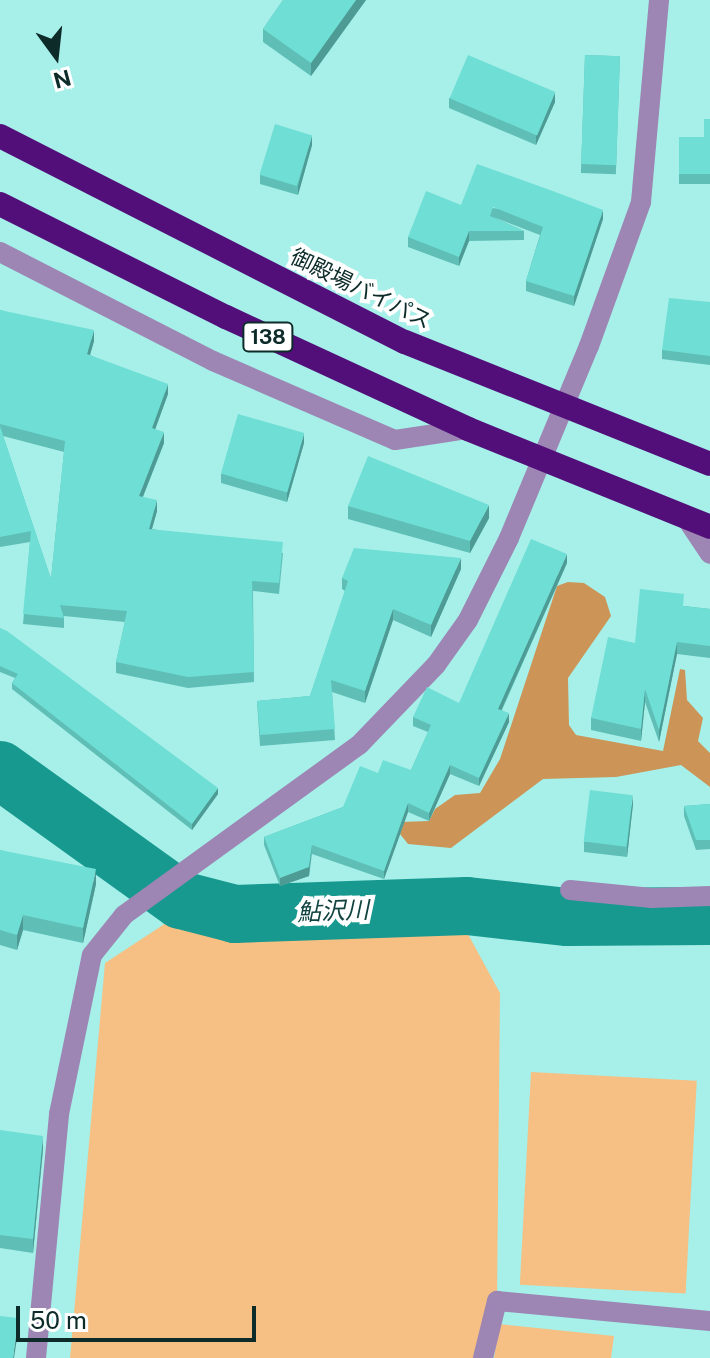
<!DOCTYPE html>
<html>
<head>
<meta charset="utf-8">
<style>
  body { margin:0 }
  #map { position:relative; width:710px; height:1358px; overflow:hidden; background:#a6f0e9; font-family:"Public Sans","Noto Sans JP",sans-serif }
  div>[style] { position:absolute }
  .green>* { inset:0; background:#f6bf84; transform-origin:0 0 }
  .forest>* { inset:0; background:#cc9557 }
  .river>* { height:58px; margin:-29px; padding:0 29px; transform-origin:29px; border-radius:29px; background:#179990 }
  .minor>* { height:20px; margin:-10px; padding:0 10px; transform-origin:10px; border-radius:10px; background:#9d85b4 }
  .highway>* { height:24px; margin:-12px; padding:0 12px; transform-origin:12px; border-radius:12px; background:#520f79 }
  .wall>* { inset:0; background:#5fbfb7; transform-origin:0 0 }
  .shaded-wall>* { inset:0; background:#4e9b95 }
  .building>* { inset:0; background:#6fded5; transform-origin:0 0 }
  span { translate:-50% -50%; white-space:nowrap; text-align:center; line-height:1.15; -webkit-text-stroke:8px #fff; paint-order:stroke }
  .shield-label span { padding:2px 6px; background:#fff; border:2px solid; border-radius:6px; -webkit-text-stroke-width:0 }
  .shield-label { font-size:20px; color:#0c2b29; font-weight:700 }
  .street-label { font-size:22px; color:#0c2b29 }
  .water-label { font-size:24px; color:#114440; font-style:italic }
  .north { position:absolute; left:16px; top:16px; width:80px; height:80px; -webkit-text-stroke:6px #fff; paint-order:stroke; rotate:165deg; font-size:22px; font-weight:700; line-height:32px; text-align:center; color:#0c2b29 }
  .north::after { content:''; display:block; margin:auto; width:28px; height:36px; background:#0c2b29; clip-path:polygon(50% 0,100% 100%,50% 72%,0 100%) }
  .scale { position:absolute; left:16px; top:1306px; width:240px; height:36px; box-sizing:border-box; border:4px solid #0c2b29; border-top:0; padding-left:10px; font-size:24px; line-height:28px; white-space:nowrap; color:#0c2b29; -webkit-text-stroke:6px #fff; paint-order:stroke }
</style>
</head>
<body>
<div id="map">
  <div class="green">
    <i style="clip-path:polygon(166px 923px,463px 925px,500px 993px,497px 1301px,477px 1358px,70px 1358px,105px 963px)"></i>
    <i style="left:531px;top:1072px;width:166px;height:213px;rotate:3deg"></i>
    <i style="clip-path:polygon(499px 1324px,614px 1336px,611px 1358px,494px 1358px)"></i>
  </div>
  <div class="forest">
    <i style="clip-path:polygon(568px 582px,584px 583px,605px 597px,611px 616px,568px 678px,569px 725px,576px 735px,663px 751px,680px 669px,685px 670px,687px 700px,703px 718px,698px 741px,710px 753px,710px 787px,681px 765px,616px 777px,543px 779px,451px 848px,408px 844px,400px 834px,400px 822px,429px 821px,435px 809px,455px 795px,480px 793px,500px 759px,557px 586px)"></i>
  </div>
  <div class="river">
    <i style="left:0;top:770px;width:223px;rotate:35.7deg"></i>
    <i style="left:181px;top:900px;width:56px;rotate:14.5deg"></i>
    <i style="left:235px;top:914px;width:232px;rotate:-2deg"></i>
    <i style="left:467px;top:906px;width:101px;rotate:6.3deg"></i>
    <i style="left:567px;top:917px;width:143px;rotate:-0.4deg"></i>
  </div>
  <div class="minor">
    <i style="left:0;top:252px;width:239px;rotate:27.1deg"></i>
    <i style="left:213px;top:361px;width:198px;rotate:23.5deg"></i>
    <i style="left:395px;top:440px;width:74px;rotate:-8.6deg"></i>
    <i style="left:686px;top:518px;width:43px;rotate:56.3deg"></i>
    <i style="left:570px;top:890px;width:82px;rotate:5.6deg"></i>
    <i style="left:652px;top:898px;width:58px;rotate:-2deg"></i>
    <i style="left:36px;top:1358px;width:245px;rotate:-84.6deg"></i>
    <i style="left:59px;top:1114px;width:162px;rotate:-78.3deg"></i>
    <i style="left:92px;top:955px;width:51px;rotate:-51.3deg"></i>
    <i style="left:124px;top:915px;width:290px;rotate:-35.9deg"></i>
    <i style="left:359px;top:745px;width:111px;rotate:-46.1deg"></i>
    <i style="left:436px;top:665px;width:55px;rotate:-54.6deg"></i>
    <i style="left:468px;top:620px;width:92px;rotate:-63.4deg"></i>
    <i style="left:509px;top:538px;width:208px;rotate:-67.4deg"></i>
    <i style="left:589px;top:346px;width:153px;rotate:-70.1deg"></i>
    <i style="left:641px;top:202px;width:203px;rotate:-84.9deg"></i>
    <i style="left:483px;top:1358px;width:59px;rotate:-76.2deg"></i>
    <i style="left:497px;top:1301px;width:214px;rotate:5.4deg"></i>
  </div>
  <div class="highway">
    <i style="left:0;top:136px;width:454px;rotate:27deg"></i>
    <i style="left:405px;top:342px;width:328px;rotate:21.8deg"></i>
    <i style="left:0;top:204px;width:253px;rotate:26.6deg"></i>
    <i style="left:226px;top:317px;width:267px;rotate:24.8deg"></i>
    <i style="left:468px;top:429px;width:261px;rotate:22deg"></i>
  </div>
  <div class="wall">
    <i style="clip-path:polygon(283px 0,366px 0,311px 76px,263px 42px,263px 29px)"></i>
    <i style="left:585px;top:55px;width:35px;height:118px;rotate:2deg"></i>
    <i style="clip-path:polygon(449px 98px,555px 102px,536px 145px,449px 108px)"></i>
    <i style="clip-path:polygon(710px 119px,710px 184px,679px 184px,679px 137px,704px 137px)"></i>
    <i style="clip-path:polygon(312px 145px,298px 195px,260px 184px,260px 175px)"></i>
    <i style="clip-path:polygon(461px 205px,603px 219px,574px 306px,526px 291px,526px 281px,540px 235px,493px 217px,524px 231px,524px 240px,469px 241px,459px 266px,408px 247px,408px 237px)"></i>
    <i style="clip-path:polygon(710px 302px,710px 365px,662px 359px,662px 350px)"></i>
    <i style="clip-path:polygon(evenodd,0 310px,94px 341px,90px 355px,168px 394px,155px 429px,164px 443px,143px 497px,157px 511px,152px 529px,283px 553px,279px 594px,253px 591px,254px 682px,188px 688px,116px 673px,116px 662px,125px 622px,64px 616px,64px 628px,23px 624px,30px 542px,0 547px,0 310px,3px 436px,64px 452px,51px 579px,3px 436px)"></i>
    <i style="clip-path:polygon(304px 443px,287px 502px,221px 483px,221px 474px)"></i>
    <i style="clip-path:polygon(348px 506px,489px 518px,470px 553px,348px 519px)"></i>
    <i style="clip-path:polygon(567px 563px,502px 710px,509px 722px,479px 786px,450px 774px,429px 821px,408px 812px,384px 879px,312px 854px,309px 876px,280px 886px,264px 845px,264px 837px,343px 807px,378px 773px,411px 770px,428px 732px,413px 726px,413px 717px,459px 703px)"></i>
    <i style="clip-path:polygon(461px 569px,431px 637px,393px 620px,365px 703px,332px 692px,335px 740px,260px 746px,257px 701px,310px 696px,345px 591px,342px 589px,342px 578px)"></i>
    <i style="clip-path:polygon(684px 606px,710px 609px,710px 658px,677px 654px,659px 742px,645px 702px,641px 741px,591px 730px,591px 718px,635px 643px)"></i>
    <i style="clip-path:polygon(0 628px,218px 794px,192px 830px,12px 689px,12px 683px,15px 678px,0 672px)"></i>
    <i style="clip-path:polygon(633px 804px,627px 857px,584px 852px,584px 842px)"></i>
    <i style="clip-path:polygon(710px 804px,710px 849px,696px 850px,684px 816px,684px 806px)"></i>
    <i style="clip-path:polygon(0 850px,96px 884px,83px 943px,23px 930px,17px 950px,0 945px)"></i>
    <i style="clip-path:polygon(0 1130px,43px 1149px,33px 1253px,0 1248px)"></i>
  </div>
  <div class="shaded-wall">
    <i style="clip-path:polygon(356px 0,366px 0,311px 76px,311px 63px)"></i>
    <i style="clip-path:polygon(555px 92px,555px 102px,536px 145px,536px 136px)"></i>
    <i style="clip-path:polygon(312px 135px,312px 145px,298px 195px,298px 186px)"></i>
    <i style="clip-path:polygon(603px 210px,603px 219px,574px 306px,574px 296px)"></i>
    <i style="clip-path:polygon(469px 231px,469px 241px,459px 266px,459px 257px)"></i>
    <i style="clip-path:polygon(94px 330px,94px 341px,87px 365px,87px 354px)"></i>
    <i style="clip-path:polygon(168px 384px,168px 394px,152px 438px,152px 428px)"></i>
    <i style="clip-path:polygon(164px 432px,164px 443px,139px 506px,139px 496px)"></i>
    <i style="clip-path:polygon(304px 433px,304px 443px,287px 502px,287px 492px)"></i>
    <i style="clip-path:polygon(157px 500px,157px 511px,149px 539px,149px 529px)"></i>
    <i style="clip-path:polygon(489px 505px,489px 518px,470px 553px,470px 541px)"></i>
    <i style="clip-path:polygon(567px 554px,567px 563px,498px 717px,498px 709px)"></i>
    <i style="clip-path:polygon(461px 558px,461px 569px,431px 637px,431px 625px)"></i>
    <i style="clip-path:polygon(393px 609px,393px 620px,365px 703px,365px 691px)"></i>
    <i style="clip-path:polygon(677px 642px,677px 654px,659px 742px,659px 730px)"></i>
    <i style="clip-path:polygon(645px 689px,645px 702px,641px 741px,641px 729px)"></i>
    <i style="clip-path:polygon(509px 713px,509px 722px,479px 786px,479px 778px)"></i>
    <i style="clip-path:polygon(450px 765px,450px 774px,429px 821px,429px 813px)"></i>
    <i style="clip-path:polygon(218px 788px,218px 794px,192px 830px,192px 824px)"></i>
    <i style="clip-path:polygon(633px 795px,633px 804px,627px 857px,627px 847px)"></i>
    <i style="clip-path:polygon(408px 803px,408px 812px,384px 879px,384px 871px)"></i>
    <i style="clip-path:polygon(312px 845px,309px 876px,280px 886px,280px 878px)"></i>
    <i style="clip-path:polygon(96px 869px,96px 884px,83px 943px,83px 928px)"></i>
    <i style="clip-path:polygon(23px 915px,23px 930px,17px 950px,17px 935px)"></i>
    <i style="clip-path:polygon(43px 1136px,43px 1149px,33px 1253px,33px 1239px)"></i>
    <i style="clip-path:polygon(18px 1318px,18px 1332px,14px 1358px,13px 1358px)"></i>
  </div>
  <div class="building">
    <i style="clip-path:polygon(283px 0,356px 0,311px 63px,263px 29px)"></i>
    <i style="left:468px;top:55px;width:95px;height:47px;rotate:23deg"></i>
    <i style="left:585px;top:55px;width:35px;height:109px;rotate:2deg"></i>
    <i style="clip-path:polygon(704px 119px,710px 119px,710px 174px,679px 174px,679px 137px,704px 137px)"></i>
    <i style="left:275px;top:124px;width:39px;height:53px;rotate:17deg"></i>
    <i style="clip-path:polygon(477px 164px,550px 190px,603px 210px,574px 296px,526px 281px,543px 227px,493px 207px,490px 216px,524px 231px,469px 231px,459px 257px,408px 237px,426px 191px,461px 205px)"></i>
    <i style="clip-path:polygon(669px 298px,710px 302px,710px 356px,662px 350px)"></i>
    <i style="clip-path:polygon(0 310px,94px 330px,87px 354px,168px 384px,152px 428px,164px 432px,139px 496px,157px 500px,149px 529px,283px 542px,279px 583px,252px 581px,254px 672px,188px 677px,116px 662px,127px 611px,60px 605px,64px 618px,23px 614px,31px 531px,0 537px,0 426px,51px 579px,65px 441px,0 424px)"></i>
    <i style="left:238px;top:414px;width:69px;height:62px;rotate:16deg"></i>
    <i style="clip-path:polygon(368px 456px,489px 505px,470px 541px,348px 506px)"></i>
    <i style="clip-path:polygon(531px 539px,567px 554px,498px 709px,509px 713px,479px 778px,450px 765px,429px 813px,408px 803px,384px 871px,312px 845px,309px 867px,280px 878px,264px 837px,343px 807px,360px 766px,378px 773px,383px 760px,411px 770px,431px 725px,413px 717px,427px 687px,459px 703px)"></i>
    <i style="clip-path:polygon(354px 548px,461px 558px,431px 625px,393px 609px,365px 691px,331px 680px,335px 729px,260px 735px,257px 701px,310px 696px,348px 581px,342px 578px)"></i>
    <i style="clip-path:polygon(640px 589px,684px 594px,683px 606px,710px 609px,710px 646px,677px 642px,659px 730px,645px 689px,641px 729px,591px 718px,608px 637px,635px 643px)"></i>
    <i style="clip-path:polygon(0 628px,7px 631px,218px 788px,192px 824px,12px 683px,18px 674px,0 666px)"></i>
    <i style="left:590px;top:790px;width:43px;height:52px;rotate:7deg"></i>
    <i style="clip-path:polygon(710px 804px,710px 840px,696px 840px,684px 806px)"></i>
    <i style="clip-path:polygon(0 850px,96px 869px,83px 928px,23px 915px,17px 935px,0 930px)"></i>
    <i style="clip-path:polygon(0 1130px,43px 1136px,33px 1239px,0 1235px)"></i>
    <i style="clip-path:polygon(0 1316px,18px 1318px,13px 1358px,0 1358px)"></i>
  </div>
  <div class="shield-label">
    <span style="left:268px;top:337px">138</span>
  </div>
  <div class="street-label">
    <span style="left:361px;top:289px;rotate:26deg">御殿場バイパス</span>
  </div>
  <div class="water-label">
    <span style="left:333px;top:911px;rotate:-2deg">鮎沢川</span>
  </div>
  <div class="north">N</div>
  <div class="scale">50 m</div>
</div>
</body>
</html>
